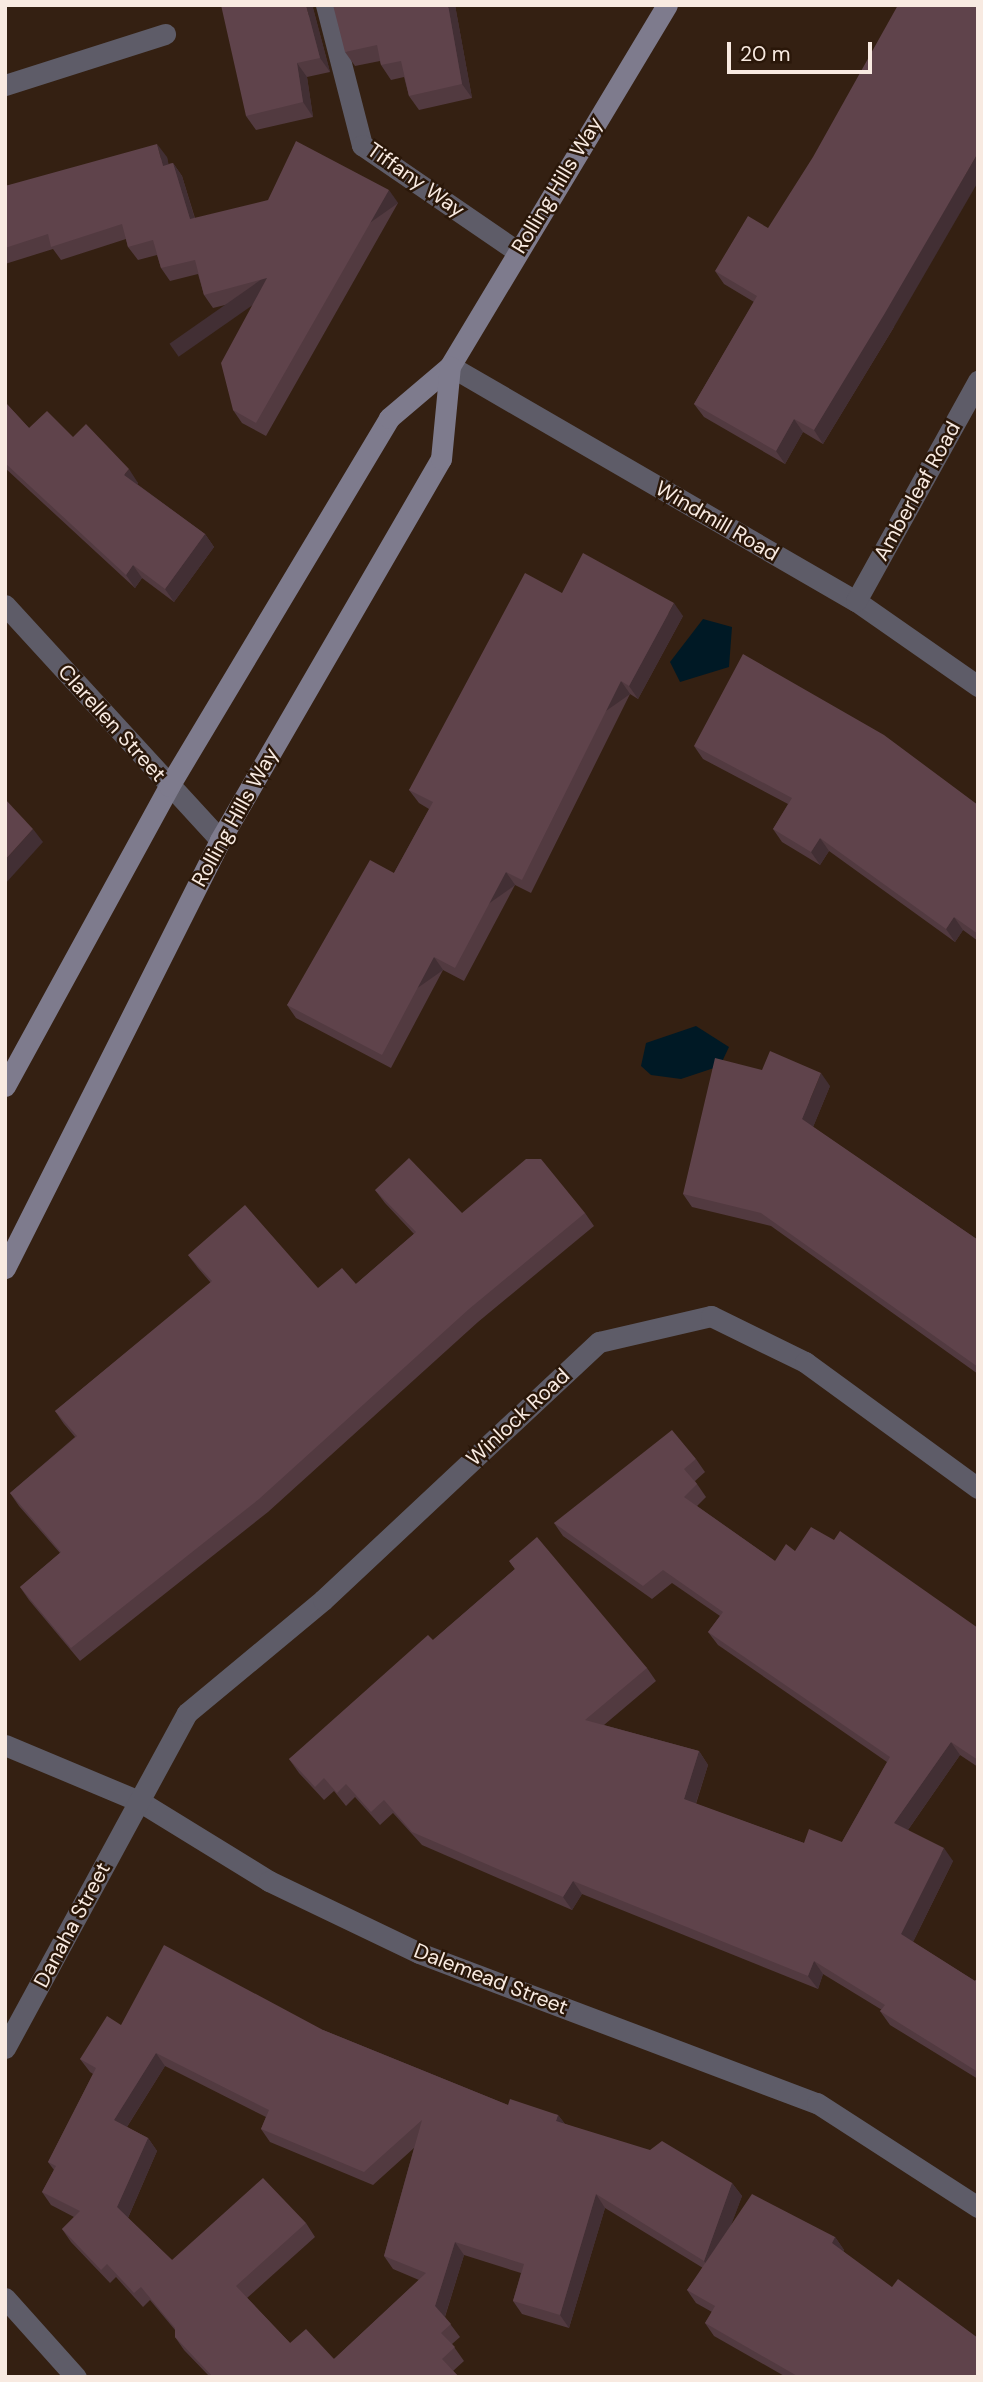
<!DOCTYPE html>
<html>
<head>
<meta charset="utf-8">
<style>
  body { margin:0 }
  #map { position:relative; width:983px; height:2382px; overflow:hidden; background:#342012; font-family:"DM Sans",sans-serif }
  div>[style] { position:absolute }
  .water>* { inset:0; background:#001925 }
  .street>* { height:21px; margin:-10.5px; padding:0 10.5px; transform-origin:10.5px; border-radius:10.5px; background:#5e5c68 }
  .secondary>* { height:21px; margin:-10.5px; padding:0 10.5px; transform-origin:10.5px; border-radius:10.5px; background:#7e7b8d }
  .wall>* { inset:0; background:#523a40 }
  .shaded-wall>* { inset:0; background:#422f34; transform-origin:0 0 }
  .building>* { inset:0; background:#5f434b }
  span { translate:-50% -50%; white-space:nowrap; text-align:center; line-height:1.15; -webkit-text-stroke:5px #2a1709; paint-order:stroke }
  .street-label { font-size:21px; color:#f8eae1 }
  .frame { position:absolute; inset:0; border:7px solid #f8eae1; pointer-events:none }
  .scale { position:absolute; left:727px; top:42px; width:145px; height:32px; box-sizing:border-box; border:4px solid #f8eae1; border-top:0; padding-left:9px; font-size:21px; line-height:24px; white-space:nowrap; color:#f8eae1; -webkit-text-stroke:5px #2a1709; paint-order:stroke }
</style>
</head>
<body>
<div id="map">
  <div class="water">
    <i style="clip-path:polygon(703px 619px,732px 627px,729px 667px,680px 682px,670px 662px)"></i>
    <i style="clip-path:polygon(696px 1026px,729px 1047px,720px 1066px,681px 1079px,651px 1075px,641px 1066px,646px 1043px)"></i>
  </div>
  <div class="street">
    <i style="left:326px;top:5px;width:145px;rotate:75.6deg"></i>
    <i style="left:362px;top:145px;width:188px;rotate:34.4deg"></i>
    <i style="left:5px;top:85px;width:168px;rotate:-17.7deg"></i>
    <i style="left:450px;top:366px;width:469px;rotate:30.1deg"></i>
    <i style="left:856px;top:601px;width:149px;rotate:34.9deg"></i>
    <i style="left:856px;top:601px;width:252px;rotate:-61deg"></i>
    <i style="left:5px;top:605px;width:319px;rotate:47.5deg"></i>
    <i style="left:5px;top:1745px;width:145px;rotate:22.7deg"></i>
    <i style="left:139px;top:1801px;width:153px;rotate:31.6deg"></i>
    <i style="left:269px;top:1881px;width:166px;rotate:25.6deg"></i>
    <i style="left:419px;top:1953px;width:425px;rotate:20.7deg"></i>
    <i style="left:817px;top:2103px;width:192px;rotate:32.9deg"></i>
    <i style="left:5px;top:2048px;width:381px;rotate:-61.5deg"></i>
    <i style="left:187px;top:1713px;width:177px;rotate:-39.7deg"></i>
    <i style="left:323px;top:1600px;width:378px;rotate:-43.1deg"></i>
    <i style="left:599px;top:1342px;width:115px;rotate:-13.1deg"></i>
    <i style="left:711px;top:1316px;width:105px;rotate:26.1deg"></i>
    <i style="left:805px;top:1362px;width:214px;rotate:36.1deg"></i>
    <i style="left:5px;top:2298px;width:106px;rotate:48.1deg"></i>
  </div>
  <div class="secondary">
    <i style="left:5px;top:1086px;width:342px;rotate:-61.3deg"></i>
    <i style="left:169px;top:786px;width:429px;rotate:-59.1deg"></i>
    <i style="left:389px;top:418px;width:80px;rotate:-40.4deg"></i>
    <i style="left:450px;top:366px;width:421px;rotate:-59deg"></i>
    <i style="left:5px;top:1268px;width:479px;rotate:-63.3deg"></i>
    <i style="left:220px;top:840px;width:440px;rotate:-59.9deg"></i>
    <i style="left:441px;top:459px;width:93px;rotate:-84.5deg"></i>
  </div>
  <div class="wall">
    <i style="clip-path:polygon(455px 5px,472px 98px,419px 110px,409px 96px,404px 77px,391px 80px,381px 65px,380px 61px,355px 66px,345px 52px)"></i>
    <i style="clip-path:polygon(313px 8px,330px 72px,307px 77px,313px 117px,256px 130px,246px 116px)"></i>
    <i style="clip-path:polygon(167px 157px,168px 164px,173px 163px,182px 176px,195px 218px,398px 203px,266px 436px,242px 423px,233px 410px,257px 297px,213px 308px,204px 295px,198px 274px,170px 281px,161px 268px,157px 255px,138px 260px,128px 247px,126px 239px,61px 260px,53px 249px,5px 264px,5px 186px)"></i>
    <i style="clip-path:polygon(715px 271px,894px 327px,823px 444px,803px 432px,785px 464px,704px 417px,694px 404px,754px 302px,724px 284px)"></i>
    <i style="clip-path:polygon(5px 402px,29px 428px,73px 437px,138px 483px,137px 484px,205px 534px,214px 547px,174px 602px,142px 578px,135px 588px,5px 468px)"></i>
    <i style="clip-path:polygon(562px 593px,683px 616px,638px 699px,630px 694px,531px 893px,515px 885px,464px 981px,443px 970px,391px 1068px,296px 1018px,287px 1005px,394px 873px,429px 809px,419px 803px,409px 790px)"></i>
    <i style="clip-path:polygon(694px 746px,978px 805px,978px 941px,963px 930px,955px 942px,829px 851px,820px 865px,782px 842px,773px 829px,788px 804px,703px 759px)"></i>
    <i style="clip-path:polygon(830px 1086px,813px 1127px,978px 1240px,978px 1374px,771px 1226px,692px 1207px,683px 1194px)"></i>
    <i style="clip-path:polygon(375px 1190px,462px 1213px,585px 1213px,594px 1226px,478px 1322px,268px 1512px,80px 1661px,29px 1600px,20px 1587px,60px 1553px,19px 1506px,10px 1493px,75px 1437px,64px 1424px,55px 1411px,211px 1283px,198px 1268px,188px 1255px,318px 1288px,356px 1284px,414px 1234px,385px 1203px)"></i>
    <i style="clip-path:polygon(696px 1459px,705px 1472px,695px 1481px,706px 1497px,697px 1506px,775px 1561px,795px 1551px,978px 1628px,978px 1767px,960px 1755px,908px 1830px,953px 1861px,913px 1942px,975px 1981px,978px 1977px,978px 2079px,890px 2025px,880px 2011px,882px 2010px,823px 1974px,818px 1989px,582px 1894px,572px 1910px,422px 1845px,393px 1813px,380px 1825px,355px 1797px,346px 1806px,334px 1791px,324px 1800px,299px 1773px,289px 1759px,433px 1640px,515px 1569px,509px 1561px,647px 1668px,656px 1681px,604px 1725px,699px 1751px,708px 1765px,696px 1804px,804px 1843px,842px 1842px,887px 1762px,718px 1645px,708px 1632px,720px 1616px,672px 1583px,652px 1599px,563px 1536px,554px 1523px)"></i>
    <i style="clip-path:polygon(evenodd,121px 2025px,323px 2030px,508px 2105px,558px 2115px,565px 2124px,732px 2183px,742px 2196px,730px 2227px,835px 2237px,844px 2250px,843px 2251px,978px 2377px,786px 2377px,714px 2336px,705px 2323px,712px 2312px,696px 2303px,687px 2290px,703px 2268px,605px 2208px,569px 2328px,522px 2314px,513px 2301px,521px 2273px,464px 2255px,445px 2317px,460px 2337px,452px 2344px,464px 2361px,453px 2371px,459px 2377px,210px 2377px,184px 2350px,175px 2337px,175px 2330px,150px 2300px,143px 2307px,116px 2277px,110px 2283px,71px 2242px,62px 2229px,74px 2217px,51px 2205px,42px 2192px,54px 2170px,48px 2162px,93px 2074px,90px 2072px,80px 2059px,121px 2025px,165px 2066px,266px 2117px,261px 2129px,270px 2142px,373px 2185px,414px 2148px,384px 2256px,393px 2269px,419px 2280px,334px 2359px,290px 2343px,247px 2298px,315px 2237px,306px 2223px,172px 2260px,128px 2218px,157px 2151px,148px 2138px,127px 2127px,165px 2066px)"></i>
  </div>
  <div class="shaded-wall">
    <i style="clip-path:polygon(306px 5px,315px 5px,313px 8px,330px 72px,320px 58px)"></i>
    <i style="clip-path:polygon(448px 5px,455px 5px,472px 98px,462px 84px)"></i>
    <i style="clip-path:polygon(297px 63px,307px 77px,313px 117px,303px 102px)"></i>
    <i style="clip-path:polygon(157px 144px,167px 157px,172px 179px,163px 166px)"></i>
    <i style="clip-path:polygon(978px 153px,978px 182px,894px 327px,823px 444px,814px 430px)"></i>
    <i style="clip-path:polygon(173px 163px,182px 176px,199px 233px,190px 219px)"></i>
    <i style="left:389px;top:190px;width:16px;height:268px;rotate:55deg"></i>
    <i style="clip-path:polygon(794px 419px,803px 432px,785px 464px,776px 451px)"></i>
    <i style="clip-path:polygon(129px 469px,138px 483px,134px 488px,124px 475px)"></i>
    <i style="clip-path:polygon(205px 534px,214px 547px,174px 602px,165px 589px)"></i>
    <i style="clip-path:polygon(133px 565px,142px 578px,135px 588px,126px 575px)"></i>
    <i style="clip-path:polygon(674px 603px,683px 616px,638px 699px,629px 686px)"></i>
    <i style="left:621px;top:681px;width:16px;height:222px;rotate:55deg"></i>
    <i style="clip-path:polygon(33px 829px,43px 842px,5px 884px,5px 860px)"></i>
    <i style="clip-path:polygon(820px 838px,829px 851px,820px 865px,811px 852px)"></i>
    <i style="left:506px;top:872px;width:16px;height:109px;rotate:55deg"></i>
    <i style="clip-path:polygon(954px 917px,963px 930px,955px 942px,946px 929px)"></i>
    <i style="left:434px;top:957px;width:16px;height:111px;rotate:55deg"></i>
    <i style="clip-path:polygon(821px 1073px,830px 1086px,811px 1132px,802px 1119px)"></i>
    <i style="clip-path:polygon(951px 1742px,960px 1755px,903px 1837px,894px 1823px)"></i>
    <i style="clip-path:polygon(699px 1751px,708px 1765px,693px 1812px,684px 1799px)"></i>
    <i style="clip-path:polygon(944px 1848px,953px 1861px,910px 1948px,901px 1934px)"></i>
    <i style="clip-path:polygon(573px 1881px,582px 1894px,572px 1910px,563px 1897px)"></i>
    <i style="clip-path:polygon(814px 1961px,823px 1974px,818px 1989px,808px 1976px)"></i>
    <i style="clip-path:polygon(156px 2053px,165px 2066px,123px 2133px,114px 2120px)"></i>
    <i style="clip-path:polygon(558px 2115px,568px 2128px,556px 2121px)"></i>
    <i style="clip-path:polygon(148px 2138px,157px 2151px,127px 2220px,117px 2207px)"></i>
    <i style="clip-path:polygon(732px 2183px,742px 2196px,713px 2274px,704px 2261px)"></i>
    <i style="clip-path:polygon(596px 2194px,605px 2208px,569px 2328px,560px 2315px)"></i>
    <i style="clip-path:polygon(835px 2237px,844px 2250px,841px 2255px,832px 2243px)"></i>
    <i style="clip-path:polygon(455px 2242px,464px 2255px,444px 2319px,435px 2306px)"></i>
  </div>
  <div class="building">
    <i style="clip-path:polygon(221px 5px,306px 5px,320px 58px,297px 63px,303px 102px,246px 116px)"></i>
    <i style="clip-path:polygon(333px 5px,448px 5px,462px 84px,409px 96px,401px 61px,381px 65px,377px 45px,345px 52px)"></i>
    <i style="clip-path:polygon(898px 5px,978px 5px,978px 153px,885px 313px,814px 430px,794px 419px,776px 451px,694px 404px,757px 296px,715px 271px,748px 216px,768px 228px,813px 157px)"></i>
    <i style="clip-path:polygon(296px 141px,389px 190px,256px 423px,233px 410px,221px 363px,267px 278px,204px 295px,195px 260px,161px 268px,153px 240px,128px 247px,122px 224px,51px 247px,48px 234px,5px 248px,5px 186px,157px 144px,163px 166px,173px 163px,190px 219px,268px 200px)"></i>
    <i style="clip-path:polygon(5px 402px,29px 428px,47px 411px,73px 437px,86px 424px,129px 469px,124px 475px,205px 534px,165px 589px,133px 565px,126px 575px,5px 463px)"></i>
    <i style="clip-path:polygon(583px 553px,674px 603px,629px 686px,621px 681px,522px 880px,506px 872px,455px 968px,434px 957px,382px 1055px,287px 1005px,370px 860px,394px 873px,433px 802px,409px 790px,525px 573px,562px 593px)"></i>
    <i style="clip-path:polygon(743px 654px,884px 735px,978px 805px,978px 934px,954px 917px,946px 929px,820px 838px,811px 852px,773px 829px,792px 798px,694px 746px)"></i>
    <i style="clip-path:polygon(5px 799px,33px 829px,5px 860px)"></i>
    <i style="clip-path:polygon(770px 1051px,821px 1073px,802px 1119px,978px 1240px,978px 1367px,761px 1213px,683px 1194px,715px 1058px,762px 1070px)"></i>
    <i style="clip-path:polygon(409px 1158px,462px 1213px,526px 1159px,541px 1159px,585px 1213px,469px 1309px,259px 1499px,71px 1648px,20px 1587px,61px 1552px,10px 1493px,77px 1436px,55px 1411px,212px 1281px,188px 1255px,245px 1205px,318px 1288px,342px 1268px,356px 1284px,416px 1232px,375px 1190px)"></i>
    <i style="clip-path:polygon(672px 1430px,696px 1459px,684px 1469px,697px 1484px,684px 1497px,775px 1561px,786px 1544px,795px 1551px,811px 1527px,834px 1540px,840px 1531px,978px 1628px,978px 1760px,951px 1742px,894px 1823px,944px 1848px,901px 1934px,975px 1981px,978px 1977px,978px 2072px,880px 2011px,885px 2005px,814px 1961px,808px 1976px,573px 1881px,563px 1897px,412px 1832px,384px 1800px,371px 1812px,346px 1784px,337px 1793px,324px 1778px,315px 1787px,289px 1759px,428px 1635px,433px 1640px,515px 1569px,509px 1561px,537px 1537px,647px 1668px,585px 1720px,699px 1751px,684px 1799px,804px 1843px,809px 1829px,842px 1842px,890px 1757px,708px 1632px,723px 1612px,663px 1570px,643px 1586px,554px 1523px)"></i>
    <i style="clip-path:polygon(evenodd,164px 1945px,323px 2030px,508px 2105px,510px 2099px,558px 2115px,556px 2121px,650px 2150px,662px 2141px,732px 2183px,704px 2261px,596px 2194px,560px 2315px,513px 2301px,524px 2264px,455px 2242px,435px 2306px,451px 2324px,441px 2333px,455px 2347px,442px 2359px,459px 2377px,213px 2377px,175px 2337px,175px 2328px,141px 2287px,134px 2293px,107px 2264px,101px 2270px,62px 2229px,80px 2211px,42px 2192px,56px 2166px,48px 2162px,96px 2068px,80px 2059px,107px 2016px,121px 2025px,164px 1945px,156px 2053px,269px 2110px,261px 2129px,364px 2172px,422px 2120px,384px 2256px,426px 2273px,334px 2359px,306px 2329px,290px 2343px,236px 2286px,306px 2223px,263px 2178px,172px 2260px,117px 2207px,148px 2138px,114px 2120px,156px 2053px)"></i>
    <i style="clip-path:polygon(752px 2194px,835px 2237px,832px 2243px,892px 2287px,898px 2279px,978px 2338px,978px 2377px,799px 2377px,705px 2323px,715px 2306px,687px 2290px)"></i>
  </div>
  <div class="street-label">
    <span style="left:416px;top:180px;rotate:35deg">Tiffany Way</span>
    <span style="left:557px;top:185px;rotate:-59deg">Rolling Hills Way</span>
    <span style="left:917px;top:491px;rotate:-61deg">Amberleaf Road</span>
    <span style="left:717px;top:521px;rotate:30deg">Windmill Road</span>
    <span style="left:112px;top:723px;rotate:48deg">Clarellen Street</span>
    <span style="left:235px;top:817px;rotate:-61deg">Rolling Hills Way</span>
    <span style="left:518px;top:1417px;rotate:-43deg">Winlock Road</span>
    <span style="left:72px;top:1925px;rotate:-62deg">Danaha Street</span>
    <span style="left:491px;top:1979px;rotate:21deg">Dalemead Street</span>
  </div>
  <div class="frame"></div>
  <div class="scale">20 m</div>
</div>
</body>
</html>
